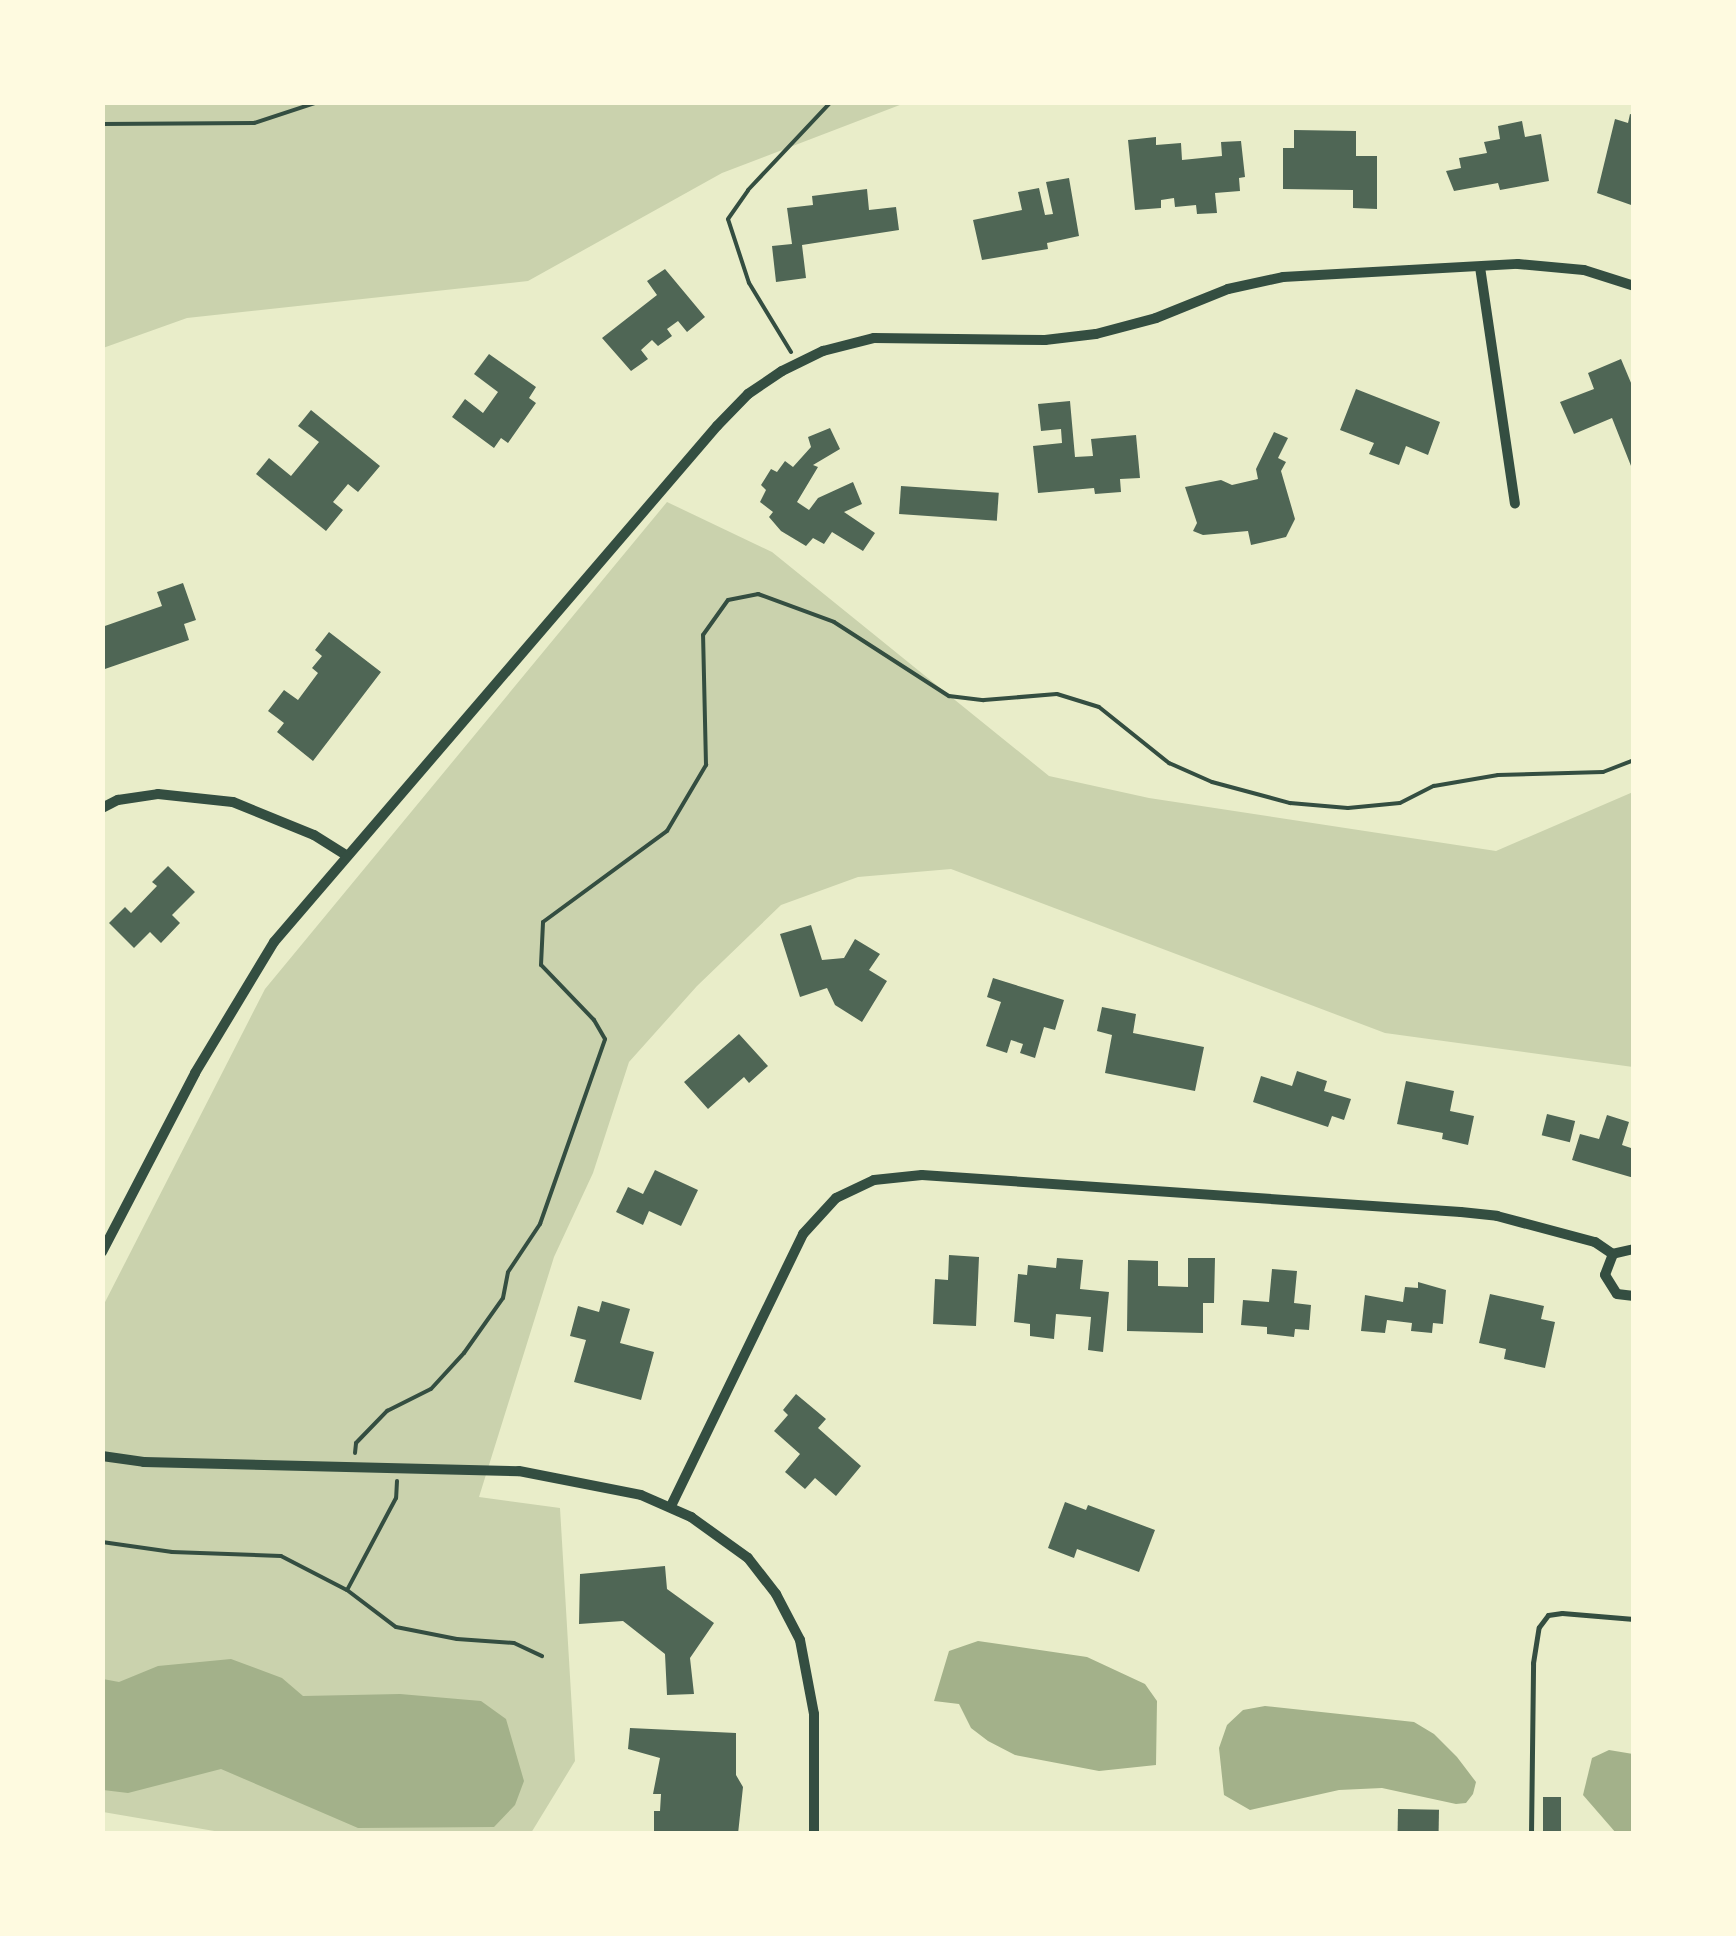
<!DOCTYPE html>
<html>
<head>
<meta charset="utf-8">
<style>
  body { margin:0 }
  #map { position:relative; width:1736px; height:1936px; overflow:hidden; background:#e9edc9; font-family:Manrope,sans-serif }
  div>[style] { position:absolute }
  .green>* { inset:0; background:#cad2ad }
  .water>* { inset:0; background:#a3b18a }
  .building>* { inset:0; background:#4f6655; transform-origin:0 0 }
  .path>* { height:4px; margin:-2px; padding:0 2px; transform-origin:2px; border-radius:2px; background:#344e41 }
  .service>* { height:5px; margin:-2.5px; padding:0 2.5px; transform-origin:2.5px; border-radius:2.5px; background:#344e41 }
  .minor>* { height:10px; margin:-5px; padding:0 5px; transform-origin:5px; border-radius:5px; background:#344e41 }
  span { translate:-50% -50%; white-space:nowrap; text-align:center; line-height:1.15; -webkit-text-stroke:9px #fefae0; paint-order:stroke }
  .frame { position:absolute; inset:0; border:105px solid #fefae0; pointer-events:none }
</style>
</head>
<body>
<div id="map">
  <div class="green">
    <i style="clip-path:polygon(102px 103px,905px 103px,722px 173px,528px 281px,187px 318px,103px 348px)"></i>
    <i style="clip-path:polygon(667px 502px,772px 552px,1049px 776px,1149px 798px,1496px 851px,1633px 792px,1633px 1067px,1385px 1033px,951px 869px,858px 877px,781px 905px,697px 986px,629px 1062px,593px 1173px,554px 1257px,479px 1497px,560px 1508px,575px 1761px,531px 1833px,226px 1833px,103px 1812px,102px 1308px,265px 989px)"></i>
  </div>
  <div class="water">
    <i style="clip-path:polygon(978px 1641px,1087px 1657px,1145px 1684px,1157px 1701px,1156px 1765px,1099px 1771px,1015px 1755px,988px 1741px,971px 1728px,959px 1704px,934px 1701px,949px 1651px)"></i>
    <i style="clip-path:polygon(231px 1659px,282px 1678px,303px 1696px,400px 1694px,481px 1701px,506px 1719px,524px 1781px,515px 1805px,494px 1827px,358px 1828px,221px 1769px,128px 1793px,103px 1790px,103px 1679px,119px 1682px,158px 1666px)"></i>
    <i style="clip-path:polygon(1265px 1706px,1414px 1722px,1434px 1734px,1457px 1757px,1476px 1782px,1473px 1794px,1466px 1803px,1456px 1804px,1382px 1788px,1339px 1790px,1250px 1810px,1224px 1795px,1219px 1748px,1227px 1725px,1243px 1710px)"></i>
    <i style="clip-path:polygon(1609px 1750px,1633px 1754px,1633px 1833px,1616px 1833px,1583px 1795px,1592px 1758px)"></i>
  </div>
  <div class="building">
    <i style="clip-path:polygon(1630px 114px,1634px 115px,1634px 206px,1597px 193px,1615px 119px,1628px 123px)"></i>
    <i style="clip-path:polygon(1522px 121px,1525px 137px,1541px 134px,1549px 181px,1500px 190px,1498px 183px,1454px 191px,1446px 171px,1461px 168px,1459px 158px,1487px 153px,1484px 142px,1500px 139px,1498px 126px)"></i>
    <i style="clip-path:polygon(1294px 130px,1356px 131px,1356px 156px,1377px 156px,1377px 209px,1353px 208px,1353px 190px,1283px 189px,1283px 148px,1294px 148px)"></i>
    <i style="clip-path:polygon(1156px 137px,1156px 145px,1181px 143px,1182px 160px,1222px 156px,1221px 142px,1241px 141px,1245px 177px,1239px 178px,1240px 191px,1215px 193px,1217px 213px,1197px 214px,1196px 205px,1175px 207px,1174px 198px,1161px 200px,1161px 208px,1135px 210px,1128px 140px)"></i>
    <i style="clip-path:polygon(1069px 178px,1079px 236px,1047px 243px,1048px 249px,982px 260px,973px 220px,1022px 210px,1018px 192px,1039px 188px,1045px 215px,1053px 214px,1046px 182px)"></i>
    <i style="clip-path:polygon(867px 189px,869px 210px,896px 207px,899px 230px,802px 245px,806px 278px,776px 282px,772px 246px,792px 244px,787px 208px,813px 205px,812px 196px)"></i>
    <i style="clip-path:polygon(665px 269px,705px 317px,687px 332px,678px 321px,667px 329px,672px 336px,658px 346px,652px 340px,641px 350px,648px 359px,631px 371px,602px 338px,657px 295px,647px 281px)"></i>
    <i style="clip-path:polygon(489px 354px,536px 387px,529px 398px,536px 403px,508px 443px,501px 438px,494px 448px,452px 417px,465px 399px,483px 413px,498px 392px,474px 374px)"></i>
    <i style="clip-path:polygon(1621px 359px,1634px 390px,1633px 471px,1612px 418px,1574px 434px,1560px 402px,1594px 389px,1588px 373px)"></i>
    <i style="clip-path:polygon(1356px 389px,1440px 422px,1428px 455px,1406px 446px,1399px 465px,1369px 454px,1374px 443px,1340px 430px)"></i>
    <i style="clip-path:polygon(1070px 401px,1075px 457px,1093px 456px,1091px 439px,1136px 435px,1140px 478px,1120px 479px,1121px 492px,1095px 494px,1094px 488px,1038px 493px,1033px 446px,1062px 443px,1061px 429px,1041px 431px,1038px 404px)"></i>
    <i style="clip-path:polygon(311px 410px,380px 466px,358px 492px,348px 484px,333px 502px,343px 510px,326px 531px,256px 474px,269px 458px,291px 476px,319px 442px,298px 426px)"></i>
    <i style="clip-path:polygon(830px 428px,840px 449px,813px 465px,818px 467px,797px 502px,809px 510px,818px 498px,853px 482px,862px 504px,844px 512px,875px 533px,863px 551px,832px 532px,824px 544px,813px 538px,806px 546px,781px 531px,769px 517px,773px 512px,760px 502px,766px 490px,761px 485px,771px 469px,777px 472px,785px 461px,793px 467px,811px 447px,808px 437px)"></i>
    <i style="clip-path:polygon(1274px 432px,1288px 438px,1278px 458px,1286px 462px,1281px 471px,1295px 519px,1286px 537px,1251px 545px,1248px 531px,1203px 535px,1193px 531px,1197px 523px,1185px 487px,1221px 480px,1232px 485px,1258px 479px,1256px 469px)"></i>
    <i style="left:901px;top:486px;width:98px;height:28px;rotate:4deg"></i>
    <i style="clip-path:polygon(183px 583px,196px 620px,184px 624px,189px 640px,102px 670px,102px 627px,162px 606px,157px 592px)"></i>
    <i style="clip-path:polygon(329px 632px,381px 672px,313px 761px,277px 732px,284px 723px,268px 711px,284px 690px,298px 700px,318px 673px,312px 668px,322px 656px,315px 650px)"></i>
    <i style="clip-path:polygon(168px 866px,195px 892px,172px 915px,180px 923px,161px 943px,150px 932px,134px 948px,109px 923px,125px 907px,131px 913px,157px 886px,152px 882px)"></i>
    <i style="clip-path:polygon(811px 925px,822px 960px,844px 958px,855px 939px,880px 954px,869px 970px,887px 981px,862px 1022px,835px 1005px,827px 988px,800px 997px,780px 934px)"></i>
    <i style="clip-path:polygon(993px 978px,1064px 1000px,1055px 1030px,1044px 1027px,1035px 1058px,1020px 1053px,1023px 1044px,1011px 1040px,1007px 1053px,986px 1046px,1001px 1002px,987px 997px)"></i>
    <i style="clip-path:polygon(1102px 1007px,1136px 1014px,1133px 1033px,1204px 1047px,1195px 1091px,1105px 1073px,1112px 1035px,1097px 1031px)"></i>
    <i style="clip-path:polygon(739px 1034px,768px 1066px,749px 1083px,744px 1077px,708px 1109px,684px 1082px)"></i>
    <i style="clip-path:polygon(1297px 1071px,1327px 1081px,1324px 1091px,1351px 1099px,1344px 1120px,1332px 1116px,1328px 1127px,1253px 1102px,1261px 1076px,1292px 1086px)"></i>
    <i style="clip-path:polygon(1406px 1081px,1454px 1091px,1450px 1111px,1474px 1116px,1468px 1145px,1442px 1139px,1443px 1133px,1397px 1124px)"></i>
    <i style="left:1547px;top:1114px;width:29px;height:22px;rotate:14deg"></i>
    <i style="clip-path:polygon(1607px 1115px,1629px 1122px,1622px 1145px,1634px 1149px,1634px 1178px,1572px 1160px,1580px 1134px,1599px 1139px)"></i>
    <i style="clip-path:polygon(655px 1170px,698px 1190px,681px 1226px,649px 1211px,643px 1225px,616px 1212px,628px 1187px,643px 1194px)"></i>
    <i style="clip-path:polygon(949px 1255px,979px 1257px,976px 1326px,933px 1324px,935px 1279px,948px 1280px)"></i>
    <i style="clip-path:polygon(1057px 1258px,1083px 1260px,1080px 1289px,1109px 1292px,1103px 1352px,1088px 1350px,1091px 1317px,1056px 1314px,1054px 1339px,1030px 1336px,1030px 1324px,1014px 1322px,1018px 1274px,1027px 1275px,1028px 1265px,1056px 1268px)"></i>
    <i style="clip-path:polygon(1188px 1258px,1215px 1258px,1214px 1303px,1203px 1303px,1203px 1333px,1127px 1331px,1128px 1260px,1158px 1261px,1158px 1286px,1188px 1287px)"></i>
    <i style="clip-path:polygon(1272px 1269px,1297px 1271px,1294px 1303px,1311px 1305px,1309px 1330px,1295px 1329px,1294px 1337px,1267px 1334px,1267px 1327px,1241px 1325px,1243px 1300px,1269px 1302px)"></i>
    <i style="clip-path:polygon(1418px 1282px,1446px 1290px,1443px 1324px,1433px 1323px,1432px 1333px,1411px 1331px,1412px 1323px,1387px 1320px,1385px 1333px,1361px 1331px,1365px 1295px,1403px 1302px,1405px 1287px,1418px 1288px)"></i>
    <i style="clip-path:polygon(1490px 1294px,1544px 1306px,1541px 1319px,1555px 1322px,1545px 1368px,1504px 1359px,1506px 1349px,1479px 1343px)"></i>
    <i style="clip-path:polygon(602px 1301px,630px 1309px,620px 1343px,654px 1352px,641px 1400px,574px 1382px,586px 1340px,570px 1336px,578px 1306px,599px 1312px)"></i>
    <i style="clip-path:polygon(796px 1394px,826px 1419px,818px 1428px,861px 1466px,836px 1496px,815px 1478px,805px 1489px,785px 1472px,800px 1454px,774px 1431px,788px 1415px,783px 1410px)"></i>
    <i style="clip-path:polygon(1065px 1502px,1086px 1510px,1088px 1505px,1155px 1530px,1139px 1572px,1077px 1549px,1074px 1558px,1048px 1548px)"></i>
    <i style="clip-path:polygon(665px 1566px,667px 1589px,714px 1623px,690px 1658px,694px 1694px,667px 1695px,665px 1654px,623px 1621px,579px 1624px,580px 1574px)"></i>
    <i style="clip-path:polygon(630px 1728px,736px 1733px,736px 1775px,743px 1787px,738px 1834px,654px 1834px,654px 1811px,660px 1811px,661px 1794px,653px 1794px,660px 1758px,628px 1749px)"></i>
    <i style="left:1543px;top:1797px;width:18px;height:37px"></i>
    <i style="left:1398px;top:1809px;width:41px;height:24px;rotate:1deg"></i>
  </div>
  <div class="path">
    <i style="left:102px;top:124px;width:152px;rotate:-0.4deg"></i>
    <i style="left:254px;top:123px;width:67px;rotate:-18.2deg"></i>
    <i style="left:791px;top:352px;width:81px;rotate:-121.3deg"></i>
    <i style="left:749px;top:283px;width:67px;rotate:-108.2deg"></i>
    <i style="left:728px;top:219px;width:35px;rotate:-55deg"></i>
    <i style="left:748px;top:190px;width:121px;rotate:-46.7deg"></i>
    <i style="left:355px;top:1453px;width:10px;rotate:-84deg"></i>
    <i style="left:356px;top:1443px;width:45px;rotate:-45.9deg"></i>
    <i style="left:387px;top:1411px;width:49px;rotate:-26.6deg"></i>
    <i style="left:431px;top:1389px;width:49px;rotate:-47.5deg"></i>
    <i style="left:464px;top:1353px;width:67px;rotate:-54.7deg"></i>
    <i style="left:503px;top:1298px;width:26px;rotate:-79deg"></i>
    <i style="left:508px;top:1272px;width:58px;rotate:-56.3deg"></i>
    <i style="left:540px;top:1224px;width:196px;rotate:-70.6deg"></i>
    <i style="left:605px;top:1039px;width:22px;rotate:-120deg"></i>
    <i style="left:594px;top:1020px;width:76px;rotate:-133.9deg"></i>
    <i style="left:541px;top:965px;width:43px;rotate:-87.3deg"></i>
    <i style="left:543px;top:922px;width:154px;rotate:-36.3deg"></i>
    <i style="left:667px;top:831px;width:77px;rotate:-59.4deg"></i>
    <i style="left:706px;top:765px;width:130px;rotate:-91.3deg"></i>
    <i style="left:703px;top:635px;width:43px;rotate:-54.5deg"></i>
    <i style="left:728px;top:600px;width:31px;rotate:-11deg"></i>
    <i style="left:758px;top:594px;width:81px;rotate:20.2deg"></i>
    <i style="left:834px;top:622px;width:137px;rotate:32.8deg"></i>
    <i style="left:949px;top:696px;width:35px;rotate:7deg"></i>
    <i style="left:984px;top:700px;width:73px;rotate:-4.7deg"></i>
    <i style="left:1057px;top:694px;width:44px;rotate:17.2deg"></i>
    <i style="left:1099px;top:707px;width:90px;rotate:38.7deg"></i>
    <i style="left:1169px;top:763px;width:47px;rotate:23.8deg"></i>
    <i style="left:1212px;top:782px;width:81px;rotate:15.1deg"></i>
    <i style="left:1290px;top:803px;width:58px;rotate:4.9deg"></i>
    <i style="left:1348px;top:808px;width:52px;rotate:-5.5deg"></i>
    <i style="left:1400px;top:803px;width:38px;rotate:-27deg"></i>
    <i style="left:1434px;top:786px;width:65px;rotate:-9.8deg"></i>
    <i style="left:1498px;top:775px;width:105px;rotate:-1.6deg"></i>
    <i style="left:1603px;top:772px;width:33px;rotate:-21deg"></i>
    <i style="left:397px;top:1481px;width:17px;rotate:93deg"></i>
    <i style="left:396px;top:1498px;width:104px;rotate:118deg"></i>
    <i style="left:347px;top:1590px;width:61px;rotate:37.1deg"></i>
    <i style="left:396px;top:1627px;width:62px;rotate:11.1deg"></i>
    <i style="left:457px;top:1639px;width:57px;rotate:4deg"></i>
    <i style="left:514px;top:1643px;width:31px;rotate:25deg"></i>
    <i style="left:102px;top:1542px;width:71px;rotate:8.1deg"></i>
    <i style="left:172px;top:1552px;width:109px;rotate:2.1deg"></i>
    <i style="left:281px;top:1556px;width:74px;rotate:27.3deg"></i>
  </div>
  <div class="service">
    <i style="left:1531px;top:1834px;width:171px;rotate:-89.3deg"></i>
    <i style="left:1533px;top:1663px;width:36px;rotate:-81deg"></i>
    <i style="left:1539px;top:1627px;width:15px;rotate:-53deg"></i>
    <i style="left:1548px;top:1615px;width:14px;rotate:-8deg"></i>
    <i style="left:1562px;top:1613px;width:72px;rotate:4.8deg"></i>
  </div>
  <div class="minor">
    <i style="left:1480px;top:267px;width:239px;rotate:81.6deg"></i>
    <i style="left:102px;top:808px;width:18px;rotate:-27deg"></i>
    <i style="left:118px;top:800px;width:40px;rotate:-8.5deg"></i>
    <i style="left:158px;top:794px;width:75px;rotate:6.1deg"></i>
    <i style="left:233px;top:802px;width:87px;rotate:22.2deg"></i>
    <i style="left:314px;top:835px;width:39px;rotate:32deg"></i>
    <i style="left:1634px;top:1249px;width:22px;rotate:167deg"></i>
    <i style="left:1613px;top:1254px;width:22px;rotate:111deg"></i>
    <i style="left:1605px;top:1275px;width:22px;rotate:58deg"></i>
    <i style="left:1617px;top:1294px;width:17px;rotate:7deg"></i>
    <i style="left:102px;top:1252px;width:202px;rotate:-62.5deg"></i>
    <i style="left:195px;top:1073px;width:153px;rotate:-58.9deg"></i>
    <i style="left:274px;top:942px;width:680px;rotate:-49.35deg"></i>
    <i style="left:717px;top:426px;width:45px;rotate:-45.9deg"></i>
    <i style="left:748px;top:394px;width:41px;rotate:-34.1deg"></i>
    <i style="left:782px;top:371px;width:46px;rotate:-26deg"></i>
    <i style="left:823px;top:351px;width:53px;rotate:-14.3deg"></i>
    <i style="left:874px;top:338px;width:171px;rotate:0.7deg"></i>
    <i style="left:1045px;top:340px;width:51px;rotate:-6.7deg"></i>
    <i style="left:1096px;top:334px;width:62px;rotate:-14.9deg"></i>
    <i style="left:1156px;top:318px;width:78px;rotate:-21.9deg"></i>
    <i style="left:1228px;top:289px;width:56px;rotate:-12.3deg"></i>
    <i style="left:1283px;top:277px;width:235px;rotate:-3.2deg"></i>
    <i style="left:1518px;top:264px;width:66px;rotate:5.2deg"></i>
    <i style="left:1584px;top:270px;width:52px;rotate:17.7deg"></i>
    <i style="left:102px;top:1456px;width:42px;rotate:8.1deg"></i>
    <i style="left:144px;top:1462px;width:375px;rotate:1.4deg"></i>
    <i style="left:519px;top:1471px;width:124px;rotate:11.1deg"></i>
    <i style="left:641px;top:1495px;width:55px;rotate:23.7deg"></i>
    <i style="left:691px;top:1517px;width:70px;rotate:35.7deg"></i>
    <i style="left:748px;top:1558px;width:46px;rotate:52.1deg"></i>
    <i style="left:776px;top:1594px;width:52px;rotate:62.4deg"></i>
    <i style="left:800px;top:1640px;width:75px;rotate:79.3deg"></i>
    <i style="left:814px;top:1714px;width:120px;rotate:90deg"></i>
    <i style="left:671px;top:1506px;width:302px;rotate:-64.1deg"></i>
    <i style="left:803px;top:1234px;width:49px;rotate:-47.5deg"></i>
    <i style="left:836px;top:1198px;width:42px;rotate:-25.3deg"></i>
    <i style="left:874px;top:1180px;width:48px;rotate:-5.9deg"></i>
    <i style="left:922px;top:1175px;width:540px;rotate:3.93deg"></i>
    <i style="left:1461px;top:1212px;width:36px;rotate:6deg"></i>
    <i style="left:1497px;top:1216px;width:101px;rotate:14.9deg"></i>
    <i style="left:1595px;top:1242px;width:22px;rotate:34deg"></i>
  </div>
  <div class="frame"></div>
</div>
</body>
</html>
